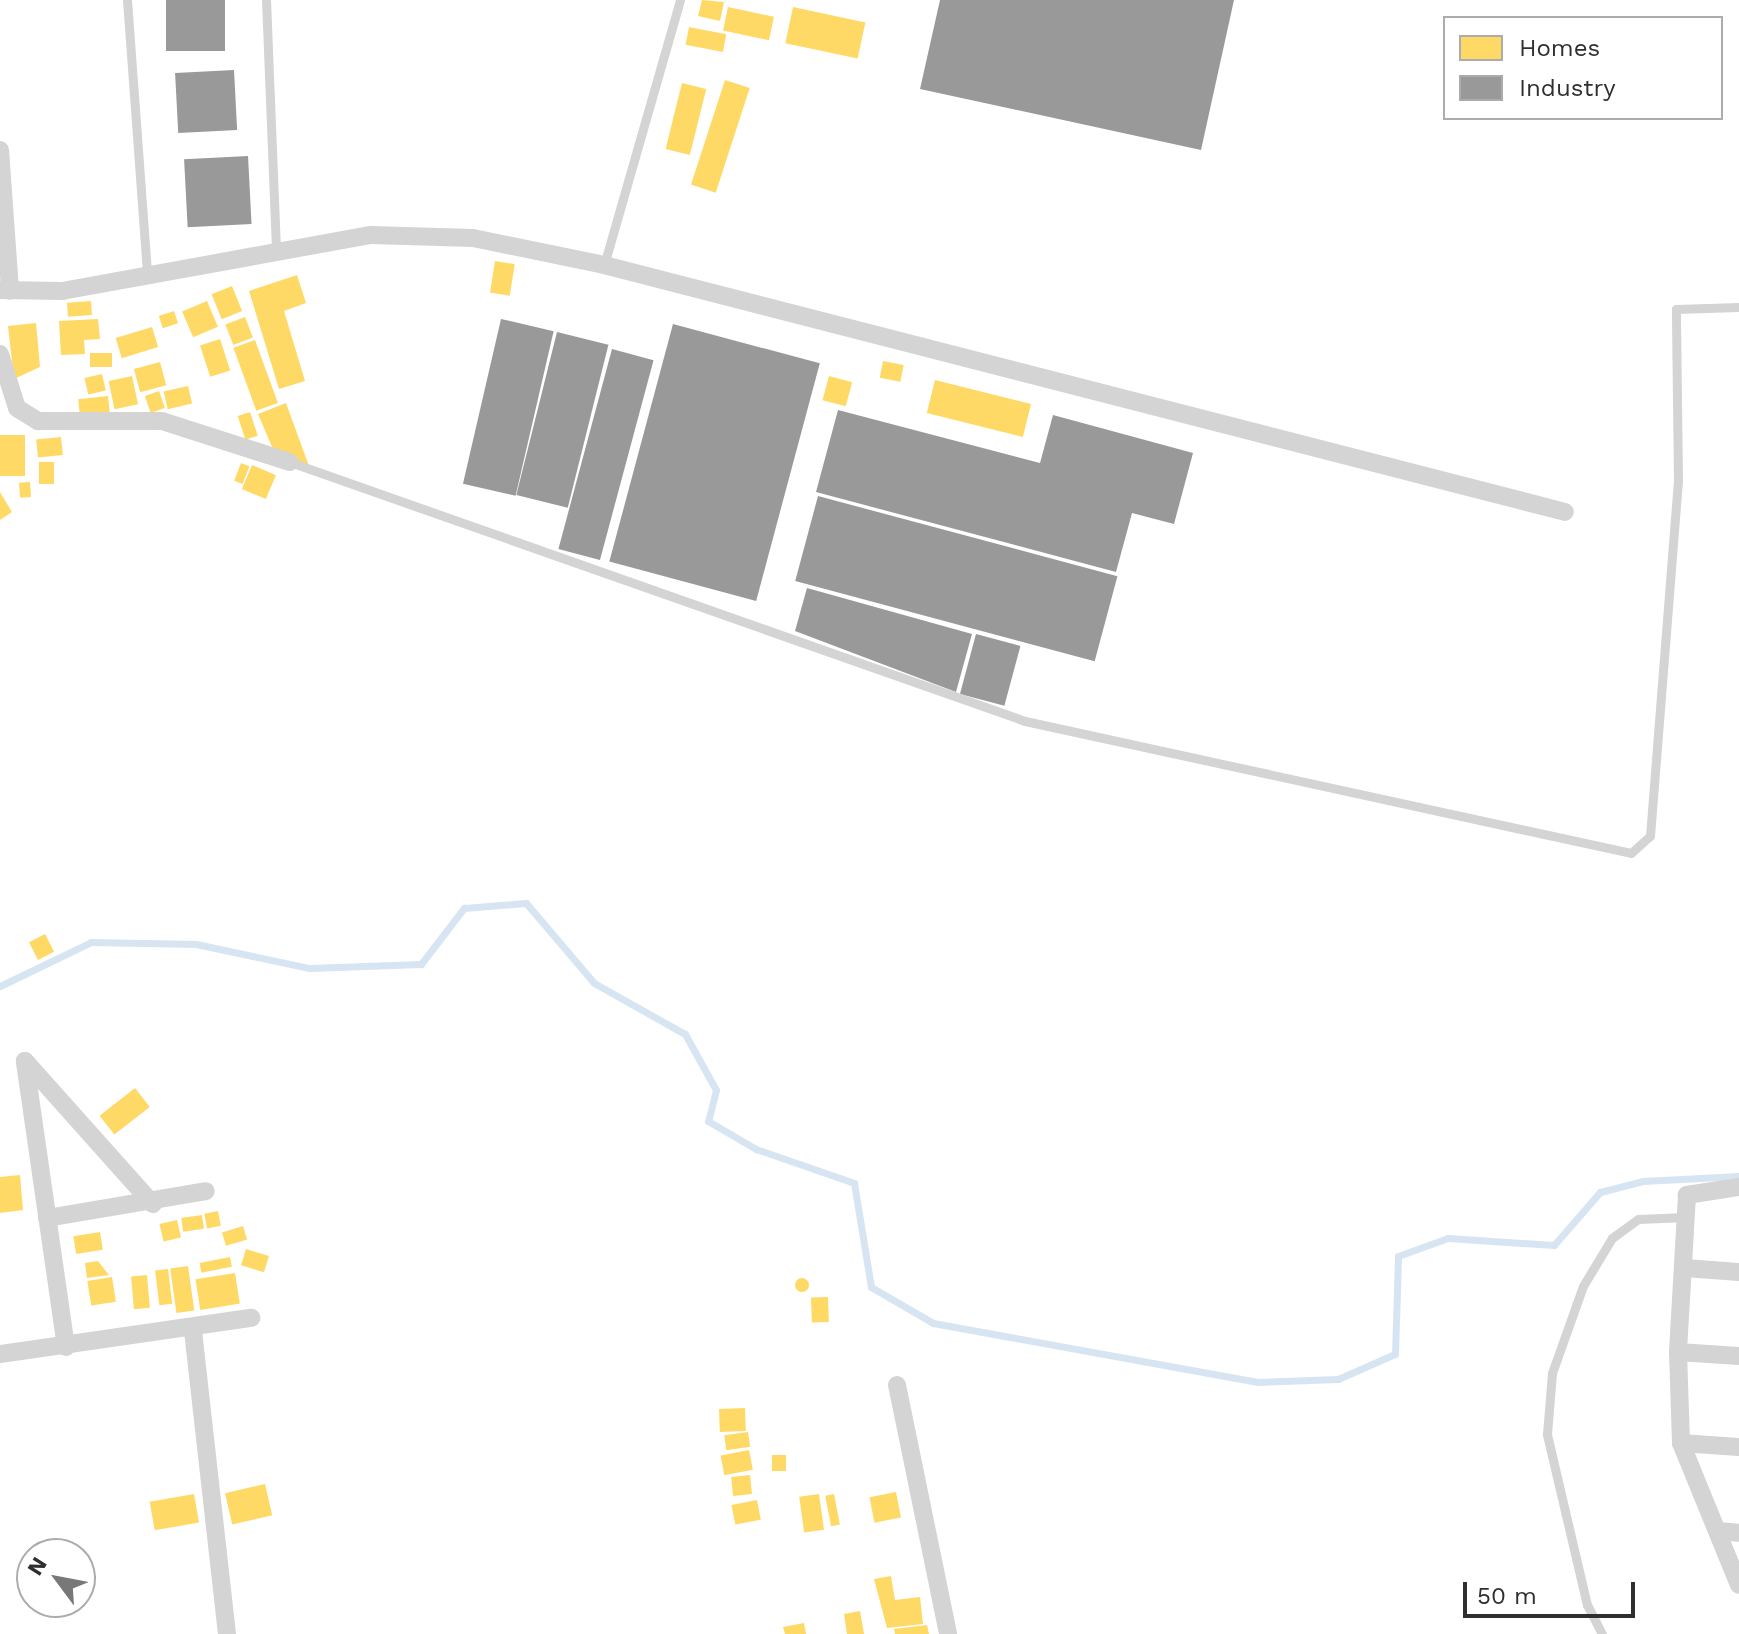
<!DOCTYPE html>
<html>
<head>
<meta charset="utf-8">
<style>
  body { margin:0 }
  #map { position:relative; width:1739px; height:1634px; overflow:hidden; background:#fff; font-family:"Work Sans",sans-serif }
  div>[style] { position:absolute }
  .homes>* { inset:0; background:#ffd966; transform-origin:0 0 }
  .round { border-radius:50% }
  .industry>* { inset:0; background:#999; transform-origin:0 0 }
  .stream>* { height:7px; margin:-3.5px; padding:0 3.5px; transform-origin:3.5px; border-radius:3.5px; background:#d7e5f3 }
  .service>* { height:9px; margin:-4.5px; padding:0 4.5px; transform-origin:4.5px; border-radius:4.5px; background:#d4d4d4 }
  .minor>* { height:18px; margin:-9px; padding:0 9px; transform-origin:9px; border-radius:9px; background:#d4d4d4 }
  span { translate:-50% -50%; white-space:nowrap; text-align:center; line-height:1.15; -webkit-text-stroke:8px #fff; paint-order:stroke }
  .legend { position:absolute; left:1443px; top:16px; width:280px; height:104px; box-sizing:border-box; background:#fff; border:2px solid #acacac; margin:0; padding:10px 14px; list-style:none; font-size:24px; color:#2f2f2f }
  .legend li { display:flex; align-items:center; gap:16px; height:40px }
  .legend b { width:40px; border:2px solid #acacac }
  .north { position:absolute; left:16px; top:1538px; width:80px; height:80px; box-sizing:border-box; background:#fff; border:2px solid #acacac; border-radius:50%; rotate:302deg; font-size:22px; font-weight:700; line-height:32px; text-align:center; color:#2f2f2f }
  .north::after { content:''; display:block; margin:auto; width:28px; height:36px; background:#787878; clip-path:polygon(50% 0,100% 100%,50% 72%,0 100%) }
  .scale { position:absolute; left:1463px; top:1582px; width:172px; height:36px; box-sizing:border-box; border:4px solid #2f2f2f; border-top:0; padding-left:10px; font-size:24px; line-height:28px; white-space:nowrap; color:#2f2f2f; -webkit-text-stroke:6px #fff; paint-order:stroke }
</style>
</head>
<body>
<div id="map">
  <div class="homes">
    <i style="clip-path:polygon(702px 0,724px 2px,720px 21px,698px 16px)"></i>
    <i style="left:728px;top:7px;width:47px;height:24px;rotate:12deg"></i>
    <i style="left:793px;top:7px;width:74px;height:37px;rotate:12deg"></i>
    <i style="left:689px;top:27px;width:38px;height:18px;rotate:11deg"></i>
    <i style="left:725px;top:80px;width:26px;height:110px;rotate:18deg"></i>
    <i style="left:682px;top:83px;width:25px;height:68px;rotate:14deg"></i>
    <i style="left:495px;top:261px;width:20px;height:32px;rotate:9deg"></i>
    <i style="clip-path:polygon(297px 275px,306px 303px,284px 311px,305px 381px,279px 389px,249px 291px)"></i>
    <i style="left:232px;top:286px;width:27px;height:22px;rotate:68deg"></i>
    <i style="left:91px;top:301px;width:14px;height:24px;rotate:86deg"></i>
    <i style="left:207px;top:301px;width:28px;height:27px;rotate:67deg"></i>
    <i style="left:174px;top:311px;width:13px;height:16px;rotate:72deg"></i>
    <i style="left:245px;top:317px;width:22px;height:21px;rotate:69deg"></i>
    <i style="clip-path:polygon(98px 319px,100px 339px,84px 340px,85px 354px,61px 355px,59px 321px)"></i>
    <i style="clip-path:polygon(36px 323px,40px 367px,14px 379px,8px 326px)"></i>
    <i style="left:152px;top:327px;width:21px;height:38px;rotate:73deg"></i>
    <i style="left:220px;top:339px;width:33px;height:21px;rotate:72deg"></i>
    <i style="left:255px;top:340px;width:67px;height:23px;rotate:70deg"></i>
    <i style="left:90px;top:353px;width:22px;height:14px"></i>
    <i style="left:883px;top:361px;width:21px;height:17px;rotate:11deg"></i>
    <i style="left:160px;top:362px;width:24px;height:27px;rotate:75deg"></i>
    <i style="left:102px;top:374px;width:17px;height:18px;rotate:77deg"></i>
    <i style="left:132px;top:376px;width:29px;height:24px;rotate:78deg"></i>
    <i style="left:829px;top:376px;width:24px;height:25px;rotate:15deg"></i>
    <i style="left:935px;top:380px;width:99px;height:34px;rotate:14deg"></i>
    <i style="left:188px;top:386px;width:18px;height:25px;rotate:77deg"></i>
    <i style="left:159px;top:391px;width:18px;height:15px;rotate:71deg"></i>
    <i style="left:108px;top:396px;width:19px;height:30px;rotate:84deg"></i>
    <i style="clip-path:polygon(286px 403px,309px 466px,275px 454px,258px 414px)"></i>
    <i style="left:250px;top:412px;width:25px;height:13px;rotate:72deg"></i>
    <i style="left:0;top:435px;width:25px;height:41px"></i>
    <i style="left:61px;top:437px;width:18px;height:25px;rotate:84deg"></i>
    <i style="left:39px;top:462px;width:15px;height:22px"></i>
    <i style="left:241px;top:463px;width:9px;height:19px;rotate:21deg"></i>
    <i style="left:252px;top:465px;width:26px;height:26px;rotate:23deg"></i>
    <i style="left:30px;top:482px;width:15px;height:11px;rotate:86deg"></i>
    <i style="clip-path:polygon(0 492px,12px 512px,0 520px)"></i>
    <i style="left:45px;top:934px;width:20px;height:18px;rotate:63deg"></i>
    <i style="left:135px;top:1088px;width:24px;height:45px;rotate:52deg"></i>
    <i style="clip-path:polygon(20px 1175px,23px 1210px,0 1213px,0 1177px)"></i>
    <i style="left:218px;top:1211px;width:15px;height:14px;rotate:79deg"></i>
    <i style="left:202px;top:1215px;width:14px;height:21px;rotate:82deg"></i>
    <i style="left:177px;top:1220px;width:18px;height:18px;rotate:77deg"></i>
    <i style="left:243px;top:1226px;width:14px;height:22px;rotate:73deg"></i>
    <i style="left:100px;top:1232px;width:18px;height:27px;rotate:81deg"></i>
    <i style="left:246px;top:1249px;width:24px;height:17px;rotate:17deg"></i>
    <i style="left:230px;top:1257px;width:10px;height:31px;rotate:79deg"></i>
    <i style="clip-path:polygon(98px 1261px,109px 1275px,87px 1278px,85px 1263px)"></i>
    <i style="left:188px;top:1266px;width:45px;height:18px;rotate:82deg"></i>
    <i style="left:168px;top:1269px;width:35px;height:13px;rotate:83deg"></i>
    <i style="left:235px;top:1273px;width:31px;height:40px;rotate:81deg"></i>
    <i style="left:147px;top:1275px;width:33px;height:16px;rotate:85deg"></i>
    <i style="left:112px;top:1277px;width:25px;height:25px;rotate:81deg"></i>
    <i class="round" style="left:795px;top:1278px;width:14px;height:14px"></i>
    <i style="left:828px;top:1297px;width:25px;height:17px;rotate:88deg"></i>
    <i style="left:745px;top:1408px;width:23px;height:26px;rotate:88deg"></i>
    <i style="left:748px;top:1432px;width:15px;height:24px;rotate:82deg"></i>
    <i style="left:749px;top:1450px;width:20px;height:29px;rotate:79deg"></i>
    <i style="left:772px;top:1455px;width:14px;height:16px"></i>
    <i style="left:750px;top:1475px;width:19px;height:19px;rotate:84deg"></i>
    <i style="left:265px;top:1484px;width:32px;height:41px;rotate:77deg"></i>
    <i style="left:896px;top:1492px;width:26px;height:27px;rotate:79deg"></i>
    <i style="left:194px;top:1494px;width:29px;height:45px;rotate:80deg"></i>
    <i style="left:819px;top:1494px;width:36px;height:20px;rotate:82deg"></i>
    <i style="left:834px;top:1494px;width:31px;height:9px;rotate:79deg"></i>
    <i style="left:757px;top:1500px;width:20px;height:26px;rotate:79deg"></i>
    <i style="clip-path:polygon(891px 1576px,895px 1600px,920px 1597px,923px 1624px,887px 1628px,874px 1579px)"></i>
    <i style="clip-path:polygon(860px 1611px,864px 1634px,847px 1634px,844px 1614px)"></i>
    <i style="clip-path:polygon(804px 1623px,806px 1634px,785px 1634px,783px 1627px)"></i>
    <i style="clip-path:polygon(927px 1625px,929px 1634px,895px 1634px,894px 1629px)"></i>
  </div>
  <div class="industry">
    <i style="left:166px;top:0;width:59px;height:51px"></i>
    <i style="clip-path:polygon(940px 0,1234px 0,1201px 150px,920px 89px)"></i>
    <i style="left:234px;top:70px;width:60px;height:59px;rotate:87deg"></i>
    <i style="left:248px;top:156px;width:68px;height:64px;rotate:87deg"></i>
    <i style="left:501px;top:319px;width:54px;height:169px;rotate:13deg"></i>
    <i style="left:673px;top:324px;width:152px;height:246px;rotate:15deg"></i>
    <i style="left:557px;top:332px;width:53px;height:168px;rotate:14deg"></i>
    <i style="left:612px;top:349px;width:43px;height:207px;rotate:15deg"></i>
    <i style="clip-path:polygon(838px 410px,1040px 463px,1053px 415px,1193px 453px,1174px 524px,1132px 513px,1116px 572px,816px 492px)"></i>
    <i style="left:818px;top:496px;width:310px;height:88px;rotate:15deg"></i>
    <i style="clip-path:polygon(807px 588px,972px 634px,956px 692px,795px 631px)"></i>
    <i style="left:976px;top:634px;width:46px;height:62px;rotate:15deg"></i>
  </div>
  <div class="stream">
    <i style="left:0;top:986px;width:101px;rotate:-25.8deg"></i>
    <i style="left:91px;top:942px;width:105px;rotate:1.1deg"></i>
    <i style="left:196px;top:944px;width:116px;rotate:12deg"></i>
    <i style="left:309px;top:968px;width:112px;rotate:-2deg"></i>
    <i style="left:421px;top:964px;width:71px;rotate:-52.5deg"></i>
    <i style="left:464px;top:908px;width:62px;rotate:-4.6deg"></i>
    <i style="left:526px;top:903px;width:105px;rotate:49.6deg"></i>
    <i style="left:594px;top:983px;width:104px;rotate:29.3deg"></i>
    <i style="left:685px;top:1034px;width:64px;rotate:61deg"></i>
    <i style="left:716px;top:1090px;width:32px;rotate:104deg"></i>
    <i style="left:708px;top:1121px;width:56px;rotate:30.3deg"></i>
    <i style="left:756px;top:1149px;width:104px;rotate:19.1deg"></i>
    <i style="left:854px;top:1183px;width:105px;rotate:80.7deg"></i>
    <i style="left:871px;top:1287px;width:72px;rotate:30.1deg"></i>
    <i style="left:933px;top:1323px;width:330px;rotate:10.3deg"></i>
    <i style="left:1258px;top:1382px;width:80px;rotate:-2.1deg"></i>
    <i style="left:1338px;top:1379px;width:62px;rotate:-23.7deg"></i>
    <i style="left:1395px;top:1354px;width:98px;rotate:-88.2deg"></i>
    <i style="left:1398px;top:1256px;width:53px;rotate:-19.8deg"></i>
    <i style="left:1448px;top:1238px;width:106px;rotate:3.8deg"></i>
    <i style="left:1554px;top:1245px;width:70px;rotate:-49deg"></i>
    <i style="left:1600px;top:1192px;width:44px;rotate:-14.3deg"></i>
    <i style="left:1643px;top:1181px;width:96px;rotate:-3deg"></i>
  </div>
  <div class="service">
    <i style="left:127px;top:0;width:276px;rotate:85.8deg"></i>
    <i style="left:266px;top:0;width:248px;rotate:87.7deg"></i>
    <i style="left:604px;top:265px;width:276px;rotate:-74deg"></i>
    <i style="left:290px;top:462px;width:779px;rotate:19.41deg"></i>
    <i style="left:1025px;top:721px;width:620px;rotate:12.29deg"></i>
    <i style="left:1631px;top:853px;width:25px;rotate:-42deg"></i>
    <i style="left:1650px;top:836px;width:355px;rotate:-85.5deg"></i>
    <i style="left:1678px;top:482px;width:173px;rotate:-90.7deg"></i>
    <i style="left:1676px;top:309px;width:63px;rotate:-1.8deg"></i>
    <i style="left:1602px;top:1634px;width:33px;rotate:-117deg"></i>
    <i style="left:1587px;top:1605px;width:176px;rotate:-103.2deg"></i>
    <i style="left:1547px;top:1434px;width:61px;rotate:-85.3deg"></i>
    <i style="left:1552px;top:1373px;width:92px;rotate:-70.4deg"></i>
    <i style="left:1583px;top:1286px;width:56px;rotate:-58.9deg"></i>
    <i style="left:1612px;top:1238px;width:32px;rotate:-36deg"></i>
    <i style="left:1638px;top:1219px;width:48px;rotate:-2.4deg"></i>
  </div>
  <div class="minor">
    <i style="left:0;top:150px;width:141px;rotate:85.9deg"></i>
    <i style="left:0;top:290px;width:62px;rotate:0.9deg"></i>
    <i style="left:62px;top:291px;width:314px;rotate:-10.3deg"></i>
    <i style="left:371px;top:235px;width:102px;rotate:1.7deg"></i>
    <i style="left:473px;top:238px;width:134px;rotate:11.6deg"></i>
    <i style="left:604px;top:265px;width:992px;rotate:14.41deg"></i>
    <i style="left:0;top:354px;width:57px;rotate:72.5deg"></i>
    <i style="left:17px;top:408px;width:25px;rotate:32deg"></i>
    <i style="left:38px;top:421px;width:124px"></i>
    <i style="left:162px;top:421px;width:134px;rotate:17.8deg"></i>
    <i style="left:1739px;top:1187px;width:53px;rotate:171.3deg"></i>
    <i style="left:1687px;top:1195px;width:157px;rotate:93.3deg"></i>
    <i style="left:1678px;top:1352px;width:91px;rotate:88.1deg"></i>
    <i style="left:1681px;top:1443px;width:153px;rotate:67.8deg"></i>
    <i style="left:47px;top:1218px;width:161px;rotate:-9.6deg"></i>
    <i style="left:1685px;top:1268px;width:54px;rotate:4.2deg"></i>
    <i style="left:193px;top:1331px;width:305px;rotate:83.6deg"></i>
    <i style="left:66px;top:1347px;width:289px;rotate:-98.2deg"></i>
    <i style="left:25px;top:1061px;width:192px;rotate:48.2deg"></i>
    <i style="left:1678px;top:1352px;width:61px;rotate:3.8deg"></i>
    <i style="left:0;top:1354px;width:254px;rotate:-8.2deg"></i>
    <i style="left:897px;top:1385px;width:254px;rotate:78.4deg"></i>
    <i style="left:1681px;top:1443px;width:58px;rotate:3.9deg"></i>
    <i style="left:1718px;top:1531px;width:21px;rotate:5deg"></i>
  </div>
  <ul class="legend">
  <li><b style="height:22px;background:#ffd966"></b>Homes</li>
  <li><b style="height:22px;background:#999"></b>Industry</li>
  </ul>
  <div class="north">N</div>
  <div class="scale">50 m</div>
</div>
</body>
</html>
